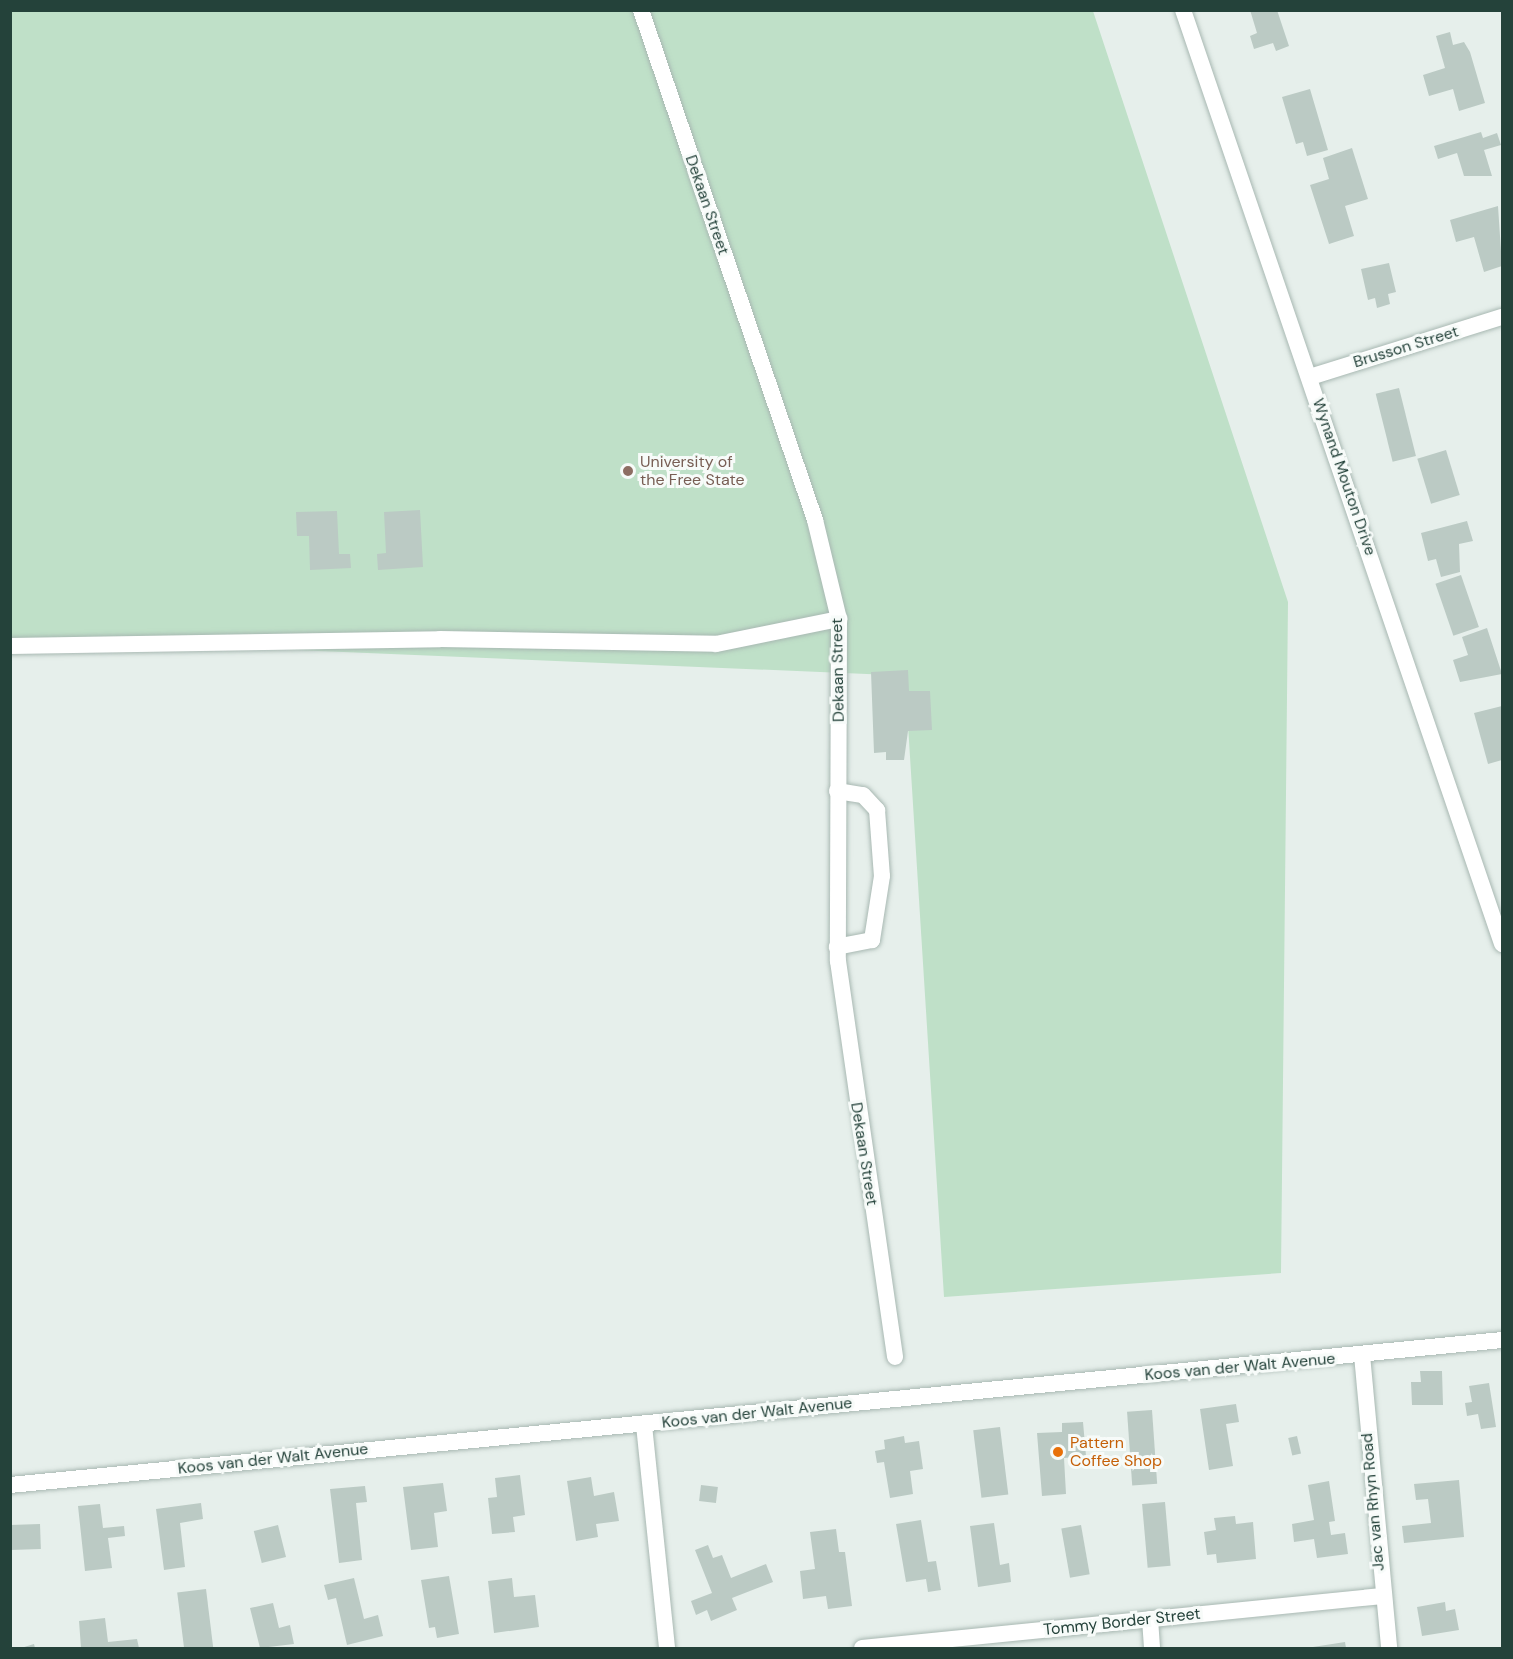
<!DOCTYPE html>
<html>
<head>
<meta charset="utf-8">
<style>
  body { margin:0 }
  #map { position:relative; width:1513px; height:1659px; overflow:hidden; background:#e6efeb; font-family:"DM Sans",sans-serif }
  div>[style] { position:absolute }
  .green>* { inset:0; background:#bfe0c8 }
  .building>* { inset:0; background:#bbcac4; transform-origin:0 0 }
  .roads { filter:drop-shadow(0 0 2px #a8b8b2) drop-shadow(0 0 2px #a8b8b2) }
  .minor>* { height:16px; margin:-8px; padding:0 8px; transform-origin:8px; border-radius:8px; background:#fff }
  .dots>* { width:16px; height:16px; translate:-50% -50%; box-sizing:border-box; border:3px solid #f7fbf9; border-radius:50% }
  span { translate:-50% -50%; white-space:nowrap; text-align:center; line-height:1.15; -webkit-text-stroke:6px #f7fbf9; paint-order:stroke }
  .street-label { font-size:16px; color:#24423a }
  .education-label { font-size:16px; color:#785e54 }
  .left { translate:0 -50%; text-align:left }
  .food-label { font-size:16px; color:#c56008 }
  .frame { position:absolute; inset:0; border:12px solid #24423a; pointer-events:none }
</style>
</head>
<body>
<div id="map">
  <div class="green">
    <i style="clip-path:polygon(11px 11px,1093px 11px,1288px 602px,1281px 1273px,944px 1297px,908px 725px,890px 675px,11px 638px)"></i>
  </div>
  <div class="building">
    <i style="clip-path:polygon(1250px 10px,1277px 10px,1289px 46px,1276px 51px,1273px 43px,1254px 49px,1250px 36px,1257px 33px)"></i>
    <i style="clip-path:polygon(1450px 32px,1453px 45px,1464px 42px,1470px 52px,1485px 103px,1459px 111px,1453px 89px,1429px 96px,1423px 75px,1445px 68px,1436px 36px)"></i>
    <i style="clip-path:polygon(1310px 89px,1328px 150px,1307px 156px,1303px 142px,1296px 144px,1282px 97px)"></i>
    <i style="clip-path:polygon(1481px 132px,1483px 138px,1497px 133px,1501px 145px,1484px 150px,1492px 176px,1464px 176px,1457px 153px,1438px 159px,1434px 146px)"></i>
    <i style="clip-path:polygon(1352px 148px,1368px 199px,1345px 206px,1354px 236px,1329px 244px,1310px 185px,1329px 179px,1323px 158px)"></i>
    <i style="clip-path:polygon(1498px 206px,1502px 266px,1484px 272px,1474px 237px,1456px 242px,1450px 220px)"></i>
    <i style="clip-path:polygon(1389px 263px,1396px 292px,1388px 294px,1390px 304px,1377px 308px,1375px 298px,1368px 300px,1361px 269px)"></i>
    <i style="left:1399px;top:388px;width:70px;height:24px;rotate:76deg"></i>
    <i style="left:1446px;top:450px;width:47px;height:30px;rotate:73deg"></i>
    <i style="clip-path:polygon(420px 510px,423px 567px,378px 570px,377px 554px,386px 553px,384px 512px)"></i>
    <i style="clip-path:polygon(337px 511px,339px 554px,350px 554px,351px 568px,310px 570px,309px 536px,297px 536px,296px 512px)"></i>
    <i style="clip-path:polygon(1467px 521px,1473px 541px,1459px 544px,1460px 572px,1441px 577px,1436px 559px,1428px 561px,1421px 533px)"></i>
    <i style="left:1461px;top:575px;width:55px;height:27px;rotate:71deg"></i>
    <i style="clip-path:polygon(1487px 628px,1502px 674px,1460px 682px,1453px 660px,1468px 655px,1462px 637px)"></i>
    <i style="clip-path:polygon(908px 670px,909px 691px,930px 691px,932px 730px,908px 731px,904px 760px,886px 760px,886px 752px,874px 753px,871px 672px)"></i>
    <i style="clip-path:polygon(1502px 706px,1502px 760px,1488px 764px,1474px 713px)"></i>
    <i style="clip-path:polygon(1420px 1371px,1442px 1371px,1443px 1405px,1412px 1405px,1411px 1382px,1421px 1382px)"></i>
    <i style="clip-path:polygon(1489px 1383px,1496px 1427px,1481px 1429px,1478px 1414px,1467px 1416px,1465px 1403px,1472px 1402px,1469px 1386px)"></i>
    <i style="clip-path:polygon(1236px 1404px,1239px 1422px,1226px 1424px,1233px 1466px,1209px 1470px,1200px 1409px)"></i>
    <i style="left:1152px;top:1410px;width:74px;height:25px;rotate:86deg"></i>
    <i style="clip-path:polygon(1083px 1422px,1086px 1456px,1064px 1458px,1066px 1494px,1042px 1496px,1037px 1433px,1062px 1432px,1062px 1423px)"></i>
    <i style="left:1000px;top:1427px;width:68px;height:27px;rotate:83deg"></i>
    <i style="clip-path:polygon(904px 1436px,905px 1443px,919px 1441px,923px 1469px,910px 1471px,913px 1494px,890px 1498px,884px 1462px,877px 1463px,875px 1451px,885px 1449px,884px 1440px)"></i>
    <i style="left:1297px;top:1436px;width:18px;height:9px;rotate:77deg"></i>
    <i style="clip-path:polygon(520px 1475px,525px 1515px,513px 1517px,515px 1532px,492px 1534px,488px 1498px,497px 1497px,495px 1478px)"></i>
    <i style="clip-path:polygon(591px 1477px,594px 1496px,614px 1492px,619px 1521px,596px 1524px,598px 1537px,576px 1541px,567px 1481px)"></i>
    <i style="clip-path:polygon(1459px 1480px,1464px 1537px,1404px 1543px,1402px 1526px,1431px 1523px,1428px 1499px,1416px 1500px,1414px 1484px)"></i>
    <i style="clip-path:polygon(1329px 1481px,1335px 1521px,1329px 1522px,1331px 1535px,1345px 1533px,1348px 1554px,1317px 1558px,1314px 1539px,1294px 1542px,1292px 1524px,1314px 1520px,1308px 1485px)"></i>
    <i style="clip-path:polygon(443px 1483px,447px 1511px,434px 1513px,438px 1547px,411px 1550px,403px 1487px)"></i>
    <i style="left:701px;top:1485px;width:17px;height:16px;rotate:7deg"></i>
    <i style="clip-path:polygon(365px 1486px,367px 1502px,356px 1503px,362px 1560px,339px 1563px,330px 1489px)"></i>
    <i style="left:1165px;top:1502px;width:64px;height:23px;rotate:85deg"></i>
    <i style="clip-path:polygon(201px 1503px,203px 1519px,180px 1523px,185px 1567px,164px 1570px,156px 1509px)"></i>
    <i style="clip-path:polygon(100px 1504px,103px 1528px,124px 1526px,125px 1536px,108px 1538px,112px 1568px,85px 1571px,78px 1506px)"></i>
    <i style="clip-path:polygon(1235px 1516px,1236px 1524px,1253px 1522px,1256px 1559px,1217px 1563px,1216px 1554px,1207px 1555px,1204px 1532px,1216px 1530px,1214px 1518px)"></i>
    <i style="clip-path:polygon(921px 1520px,928px 1562px,936px 1561px,941px 1590px,928px 1592px,926px 1579px,906px 1582px,896px 1524px)"></i>
    <i style="clip-path:polygon(994px 1523px,1000px 1565px,1009px 1563px,1011px 1582px,978px 1587px,970px 1526px)"></i>
    <i style="left:40px;top:1524px;width:25px;height:30px;rotate:88deg"></i>
    <i style="left:278px;top:1525px;width:33px;height:25px;rotate:76deg"></i>
    <i style="left:1081px;top:1525px;width:50px;height:20px;rotate:80deg"></i>
    <i style="clip-path:polygon(836px 1529px,839px 1552px,845px 1552px,852px 1606px,828px 1609px,826px 1596px,803px 1599px,800px 1571px,815px 1569px,810px 1532px)"></i>
    <i style="clip-path:polygon(708px 1545px,713px 1558px,722px 1555px,731px 1578px,766px 1564px,773px 1582px,732px 1598px,737px 1610px,711px 1621px,707px 1610px,696px 1615px,691px 1601px,712px 1593px,695px 1550px)"></i>
    <i style="clip-path:polygon(449px 1576px,459px 1634px,437px 1638px,435px 1627px,429px 1628px,421px 1580px)"></i>
    <i style="clip-path:polygon(354px 1578px,364px 1619px,378px 1615px,383px 1636px,347px 1645px,336px 1598px,328px 1600px,324px 1585px)"></i>
    <i style="clip-path:polygon(512px 1578px,514px 1597px,535px 1595px,539px 1627px,494px 1633px,488px 1581px)"></i>
    <i style="left:206px;top:1589px;width:59px;height:29px;rotate:83deg"></i>
    <i style="clip-path:polygon(1445px 1602px,1446px 1611px,1455px 1609px,1459px 1630px,1422px 1636px,1417px 1607px)"></i>
    <i style="clip-path:polygon(273px 1603px,279px 1628px,290px 1625px,294px 1644px,260px 1648px,250px 1608px)"></i>
    <i style="clip-path:polygon(105px 1618px,108px 1642px,137px 1639px,139px 1648px,81px 1648px,79px 1621px)"></i>
    <i style="clip-path:polygon(1345px 1642px,1346px 1648px,1313px 1648px,1313px 1647px)"></i>
    <i style="clip-path:polygon(34px 1644px,35px 1648px,21px 1648px)"></i>
  </div>
  <div class="roads">
    <div class="minor">
      <i style="left:641px;top:10px;width:539px;rotate:71.16deg"></i>
      <i style="left:815px;top:520px;width:102px;rotate:76.4deg"></i>
      <i style="left:839px;top:619px;width:342px;rotate:90.2deg"></i>
      <i style="left:838px;top:961px;width:400px;rotate:81.8deg"></i>
      <i style="left:1183px;top:10px;width:987px;rotate:71.14deg"></i>
      <i style="left:1310px;top:377px;width:201px;rotate:-17.4deg"></i>
      <i style="left:10px;top:646px;width:430px;rotate:-0.9deg"></i>
      <i style="left:440px;top:639px;width:276px;rotate:1deg"></i>
      <i style="left:716px;top:644px;width:126px;rotate:-11.5deg"></i>
      <i style="left:837px;top:791px;width:26px;rotate:9deg"></i>
      <i style="left:863px;top:795px;width:21px;rotate:47deg"></i>
      <i style="left:877px;top:810px;width:66px;rotate:85.7deg"></i>
      <i style="left:882px;top:876px;width:65px;rotate:98.9deg"></i>
      <i style="left:872px;top:940px;width:36px;rotate:169deg"></i>
      <i style="left:1362px;top:1355px;width:294px;rotate:84.7deg"></i>
      <i style="left:644px;top:1425px;width:224px;rotate:84.1deg"></i>
      <i style="left:10px;top:1485px;width:1499px;rotate:-5.55deg"></i>
      <i style="left:1150px;top:1619px;width:29px;rotate:86deg"></i>
      <i style="left:862px;top:1648px;width:523px;rotate:-5.71deg"></i>
    </div>
  </div>
  <div class="dots">
    <i style="left:628px;top:471px;background:#8d6e63"></i>
    <i style="left:1058px;top:1452px;background:#e8710a"></i>
  </div>
  <div class="street-label">
    <span style="left:707px;top:205px;rotate:71deg">Dekaan Street</span>
    <span style="left:1406px;top:347px;rotate:-17deg">Brusson Street</span>
    <span style="left:1344px;top:477px;rotate:71deg">Wynand Mouton Drive</span>
    <span style="left:838px;top:670px;rotate:-91deg">Dekaan Street</span>
    <span style="left:864px;top:1154px;rotate:81deg">Dekaan Street</span>
    <span style="left:1240px;top:1367px;rotate:-5deg">Koos van der Walt Avenue</span>
    <span style="left:757px;top:1413px;rotate:-6deg">Koos van der Walt Avenue</span>
    <span style="left:273px;top:1459px;rotate:-6deg">Koos van der Walt Avenue</span>
    <span style="left:1373px;top:1502px;rotate:-95deg">Jac van Rhyn Road</span>
    <span style="left:1122px;top:1622px;rotate:-6deg">Tommy Border Street</span>
  </div>
  <div class="education-label">
    <span class="left" style="left:640px;top:471px">University of<br>the Free State</span>
  </div>
  <div class="food-label">
    <span class="left" style="left:1070px;top:1452px">Pattern<br>Coffee Shop</span>
  </div>
  <div class="frame"></div>
</div>
</body>
</html>
